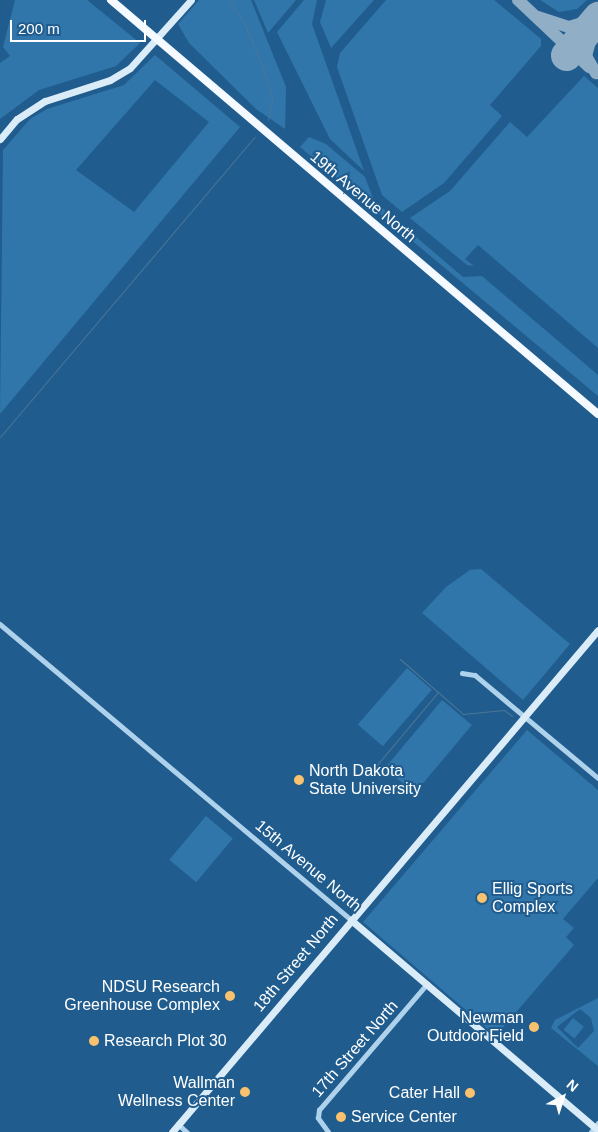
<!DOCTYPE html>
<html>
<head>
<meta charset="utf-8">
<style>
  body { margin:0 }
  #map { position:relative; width:598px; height:1132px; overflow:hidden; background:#205d8e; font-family:Arial,sans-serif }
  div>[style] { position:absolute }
  .green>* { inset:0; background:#3076aa; transform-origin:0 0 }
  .stream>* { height:1px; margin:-0.5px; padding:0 0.5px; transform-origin:0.5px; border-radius:0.5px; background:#4b7698 }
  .taxiway>* { height:12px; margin:-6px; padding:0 6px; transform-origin:6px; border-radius:6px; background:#90aec6 }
  .runway>* { height:31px; margin:-15.5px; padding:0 15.5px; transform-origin:15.5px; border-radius:15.5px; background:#90aec6 }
  .street>* { height:4.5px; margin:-2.25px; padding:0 2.25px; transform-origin:2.25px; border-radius:2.25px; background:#afd2ec }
  .secondary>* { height:7px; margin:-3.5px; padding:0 3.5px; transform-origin:3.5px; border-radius:3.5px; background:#dbecf9 }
  .primary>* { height:8px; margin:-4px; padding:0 4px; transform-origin:4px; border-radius:4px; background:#f4faff }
  .dots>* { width:14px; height:14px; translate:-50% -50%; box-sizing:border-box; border:2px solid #205d8e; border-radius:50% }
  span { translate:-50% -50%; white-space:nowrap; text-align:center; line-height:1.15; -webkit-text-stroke:4px #205d8e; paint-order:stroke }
  .street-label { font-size:16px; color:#fff }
  .poi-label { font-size:16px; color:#fff }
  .left { translate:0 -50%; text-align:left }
  .right { translate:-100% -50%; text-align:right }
  .north { position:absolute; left:538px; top:1072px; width:50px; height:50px; -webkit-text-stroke:4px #205d8e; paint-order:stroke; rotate:40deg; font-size:14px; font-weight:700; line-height:20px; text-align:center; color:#fff }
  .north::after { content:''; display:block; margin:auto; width:18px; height:22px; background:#fff; clip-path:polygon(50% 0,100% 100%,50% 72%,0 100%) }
  .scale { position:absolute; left:10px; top:20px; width:136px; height:22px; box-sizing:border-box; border:2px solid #fff; border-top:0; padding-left:6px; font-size:15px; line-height:18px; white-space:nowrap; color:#fff; -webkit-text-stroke:4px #205d8e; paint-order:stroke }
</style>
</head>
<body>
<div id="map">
  <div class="green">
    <i style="clip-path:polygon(15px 0,87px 0,140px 43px,116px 66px,39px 90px,0 119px,0 63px,10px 56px,3px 47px)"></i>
    <i style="clip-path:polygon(199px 0,251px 0,286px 87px,285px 129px,256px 109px,189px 43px,178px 24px)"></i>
    <i style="clip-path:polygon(254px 0,296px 0,268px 33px)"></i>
    <i style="clip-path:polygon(304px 0,317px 0,312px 24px,364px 171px,330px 139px,277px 32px)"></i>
    <i style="clip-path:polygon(326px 0,374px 0,331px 48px,320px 22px)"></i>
    <i style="clip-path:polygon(386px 0,494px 0,541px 39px,541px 46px,490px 105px,502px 116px,444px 183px,402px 212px,382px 195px,337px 67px,340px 53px)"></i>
    <i style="clip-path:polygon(540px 0,587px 0,577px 9px,559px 12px)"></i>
    <i style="clip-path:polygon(evenodd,155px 55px,240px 127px,0 414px,3px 150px,30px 119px,47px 109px,124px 85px,155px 55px,155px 80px,209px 122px,134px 212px,76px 170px,155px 80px)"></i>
    <i style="clip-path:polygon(584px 76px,598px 88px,598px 348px,478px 245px,465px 259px,474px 266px,467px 265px,410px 218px,450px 191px,510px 122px,527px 137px)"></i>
    <i style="clip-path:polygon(309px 137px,326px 144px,365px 177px,374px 201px,463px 277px,482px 276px,598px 375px,598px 396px,300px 147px)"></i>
    <i style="clip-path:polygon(481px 569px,570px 644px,523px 700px,422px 613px,446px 587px,470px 570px)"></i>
    <i style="left:407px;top:668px;width:33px;height:75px;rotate:41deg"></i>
    <i style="left:442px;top:700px;width:39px;height:89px;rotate:40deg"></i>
    <i style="clip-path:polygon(527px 730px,598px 790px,598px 878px,563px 919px,574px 928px,566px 937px,574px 945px,499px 1032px,488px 1029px,363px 922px)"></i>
    <i style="left:206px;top:816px;width:35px;height:57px;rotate:40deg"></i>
    <i style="clip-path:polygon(evenodd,598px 998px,598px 1066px,551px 1028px,555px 1020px,598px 998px,580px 1009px,591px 1018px,594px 1031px,578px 1048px,557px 1027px,580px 1009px)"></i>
    <i style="left:573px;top:1018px;width:14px;height:15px;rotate:39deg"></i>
  </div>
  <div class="stream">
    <i style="left:228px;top:0;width:27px;rotate:54deg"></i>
    <i style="left:244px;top:22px;width:50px;rotate:67.6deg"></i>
    <i style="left:263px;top:68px;width:31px;rotate:73deg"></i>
    <i style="left:272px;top:98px;width:22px;rotate:100deg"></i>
    <i style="left:0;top:437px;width:394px;rotate:-49.7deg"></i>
    <i style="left:400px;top:659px;width:84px;rotate:41.1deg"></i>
    <i style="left:463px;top:714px;width:41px;rotate:-5.6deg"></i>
    <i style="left:504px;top:710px;width:10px;rotate:37deg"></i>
    <i style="left:376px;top:766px;width:97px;rotate:-50deg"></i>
  </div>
  <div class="taxiway">
    <i style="left:518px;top:0;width:98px;rotate:43.3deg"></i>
    <i style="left:538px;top:17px;width:33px;rotate:18deg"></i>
    <i style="left:569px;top:27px;width:28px;rotate:-17deg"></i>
    <i style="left:596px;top:19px;width:38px;rotate:105deg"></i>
    <i style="left:586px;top:56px;width:20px;rotate:60deg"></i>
  </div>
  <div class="runway">
    <i style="left:566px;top:55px;width:50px;rotate:-49.9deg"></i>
  </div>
  <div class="street">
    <i style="left:0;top:624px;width:459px;rotate:40.1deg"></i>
    <i style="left:462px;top:673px;width:13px;rotate:9deg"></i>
    <i style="left:475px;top:675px;width:160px;rotate:39.9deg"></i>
    <i style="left:178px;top:1124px;width:12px;rotate:42deg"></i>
    <i style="left:328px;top:1132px;width:17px;rotate:-126deg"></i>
    <i style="left:318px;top:1118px;width:8px;rotate:-83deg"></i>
    <i style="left:319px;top:1110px;width:166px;rotate:-49.4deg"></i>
    <i style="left:591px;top:1132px;width:11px;rotate:-52deg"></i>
  </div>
  <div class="secondary">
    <i style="left:0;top:139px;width:26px;rotate:-50deg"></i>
    <i style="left:17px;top:119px;width:33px;rotate:-33deg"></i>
    <i style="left:45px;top:101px;width:68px;rotate:-17.9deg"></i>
    <i style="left:110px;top:80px;width:23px;rotate:-31deg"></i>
    <i style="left:130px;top:68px;width:91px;rotate:-48.1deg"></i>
    <i style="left:351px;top:920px;width:324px;rotate:40.4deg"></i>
    <i style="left:172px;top:1132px;width:658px;rotate:-49.68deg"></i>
  </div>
  <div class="primary">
    <i style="left:111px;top:0;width:639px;rotate:40.37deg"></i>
  </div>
  <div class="dots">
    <i style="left:299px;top:780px;background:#fac16f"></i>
    <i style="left:482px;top:898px;background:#fac16f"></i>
    <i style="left:230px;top:996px;background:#fac16f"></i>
    <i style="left:534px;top:1027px;background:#fac16f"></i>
    <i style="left:94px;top:1041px;background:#fac16f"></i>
    <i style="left:245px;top:1092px;background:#fac16f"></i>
    <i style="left:470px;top:1093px;background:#fac16f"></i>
    <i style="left:341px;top:1117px;background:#fac16f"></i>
  </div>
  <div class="street-label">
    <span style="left:363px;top:197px;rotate:40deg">19th Avenue North</span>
    <span style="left:308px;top:866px;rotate:40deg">15th Avenue North</span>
    <span style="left:296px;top:963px;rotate:-50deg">18th Street North</span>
    <span style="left:355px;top:1049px;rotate:-49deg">17th Street North</span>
  </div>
  <div class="poi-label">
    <span class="left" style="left:309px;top:780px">North Dakota<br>State University</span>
    <span class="left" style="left:492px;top:898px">Ellig Sports<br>Complex</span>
    <span class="right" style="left:220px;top:996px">NDSU Research<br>Greenhouse Complex</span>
    <span class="right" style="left:524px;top:1027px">Newman<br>Outdoor Field</span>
    <span class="left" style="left:104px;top:1041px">Research Plot 30</span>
    <span class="right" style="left:235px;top:1092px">Wallman<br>Wellness Center</span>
    <span class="right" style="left:460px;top:1093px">Cater Hall</span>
    <span class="left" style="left:351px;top:1117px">Service Center</span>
  </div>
  <div class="north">N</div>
  <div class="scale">200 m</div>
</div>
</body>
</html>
